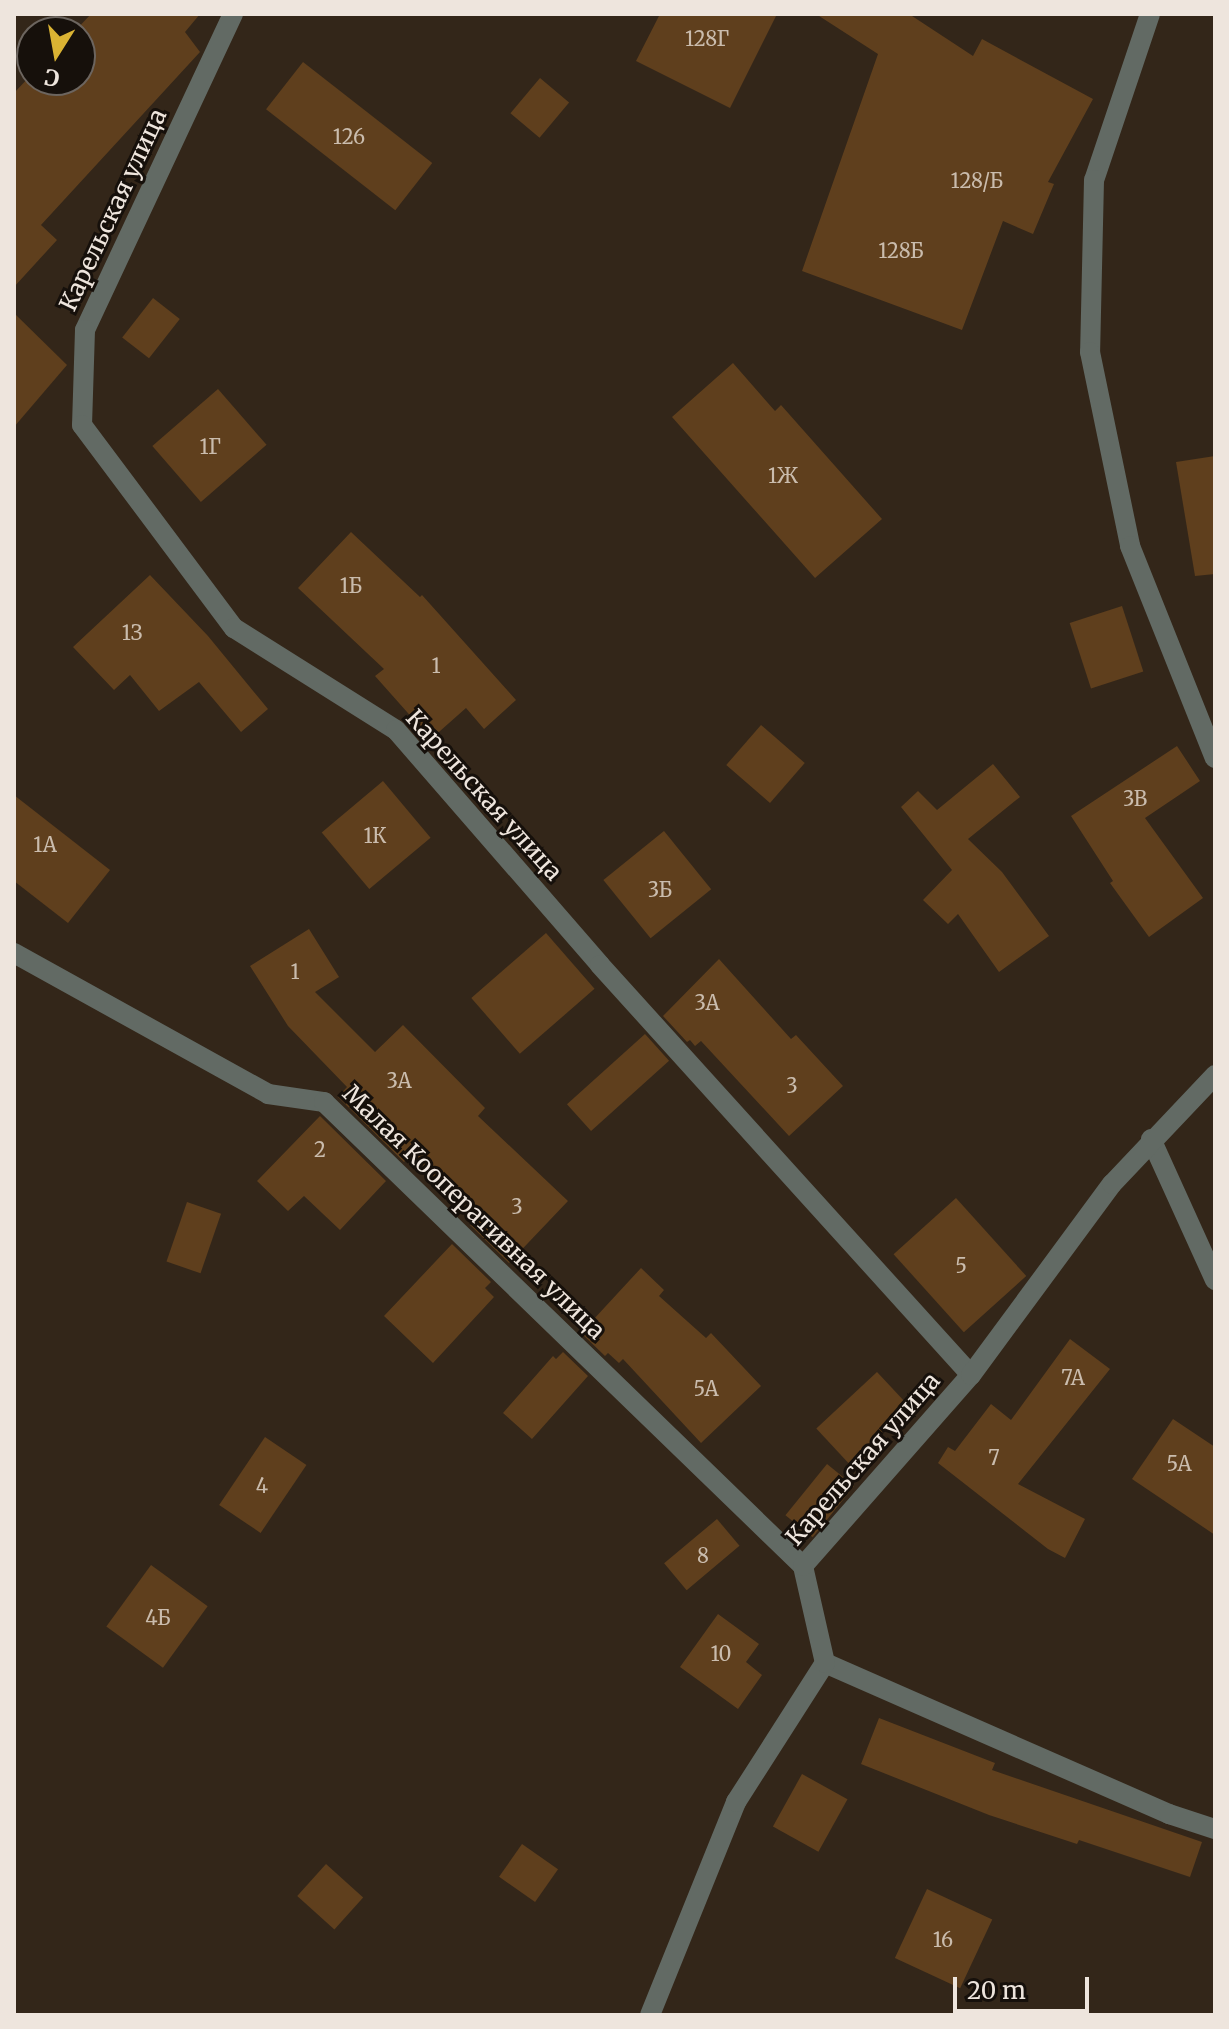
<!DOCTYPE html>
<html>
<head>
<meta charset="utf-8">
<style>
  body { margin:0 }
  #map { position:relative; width:1229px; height:2029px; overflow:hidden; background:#332619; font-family:Merriweather,serif }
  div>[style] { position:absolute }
  .building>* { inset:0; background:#5f3f1d; transform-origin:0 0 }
  .minor>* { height:20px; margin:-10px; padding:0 10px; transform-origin:10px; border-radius:10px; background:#626a64 }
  span { translate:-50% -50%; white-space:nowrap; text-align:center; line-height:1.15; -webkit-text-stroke:6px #16100b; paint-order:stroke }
  .number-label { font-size:20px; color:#cabcad }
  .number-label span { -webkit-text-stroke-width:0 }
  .street-label { font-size:24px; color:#eee5dd }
  .frame { position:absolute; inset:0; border:16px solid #eee5dd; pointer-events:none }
  .north { position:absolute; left:16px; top:16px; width:80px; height:80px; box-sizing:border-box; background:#16100b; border:2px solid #6c655f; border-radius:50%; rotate:191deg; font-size:22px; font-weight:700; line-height:32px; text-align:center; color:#eee5dd }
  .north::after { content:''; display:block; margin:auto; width:28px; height:36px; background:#dab333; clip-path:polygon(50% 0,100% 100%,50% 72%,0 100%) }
  .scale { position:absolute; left:953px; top:1977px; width:136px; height:36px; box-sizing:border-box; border:4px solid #eee5dd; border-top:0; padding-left:10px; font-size:24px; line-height:28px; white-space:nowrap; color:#eee5dd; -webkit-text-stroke:6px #16100b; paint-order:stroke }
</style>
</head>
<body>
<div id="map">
  <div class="building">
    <i style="clip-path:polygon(91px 14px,200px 14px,185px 32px,200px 52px,41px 225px,57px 240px,14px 287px,14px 93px,32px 74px,32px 80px,80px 80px,80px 32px,74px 32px)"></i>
    <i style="clip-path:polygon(660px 14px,777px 14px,730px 108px,636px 61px)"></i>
    <i style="clip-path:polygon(816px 14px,909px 14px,973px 56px,982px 39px,1093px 99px,1048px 182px,1054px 184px,1033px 234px,1003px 221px,962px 330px,802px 271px,878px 54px)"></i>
    <i style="left:303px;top:62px;width:164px;height:60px;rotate:38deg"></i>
    <i style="left:540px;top:78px;width:38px;height:46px;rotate:40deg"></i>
    <i style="left:153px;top:298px;width:34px;height:50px;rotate:38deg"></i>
    <i style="clip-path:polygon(14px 313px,67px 365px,14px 427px)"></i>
    <i style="clip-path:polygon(733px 363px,775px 411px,781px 405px,882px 519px,815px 578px,672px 417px)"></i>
    <i style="left:218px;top:389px;width:74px;height:87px;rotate:49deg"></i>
    <i style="clip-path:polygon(1215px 456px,1215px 574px,1195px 576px,1176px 462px)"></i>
    <i style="clip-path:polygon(351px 532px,420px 597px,422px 595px,516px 700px,484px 729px,466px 708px,431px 739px,375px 676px,384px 669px,298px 588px)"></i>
    <i style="clip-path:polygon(150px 575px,208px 636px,268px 709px,241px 732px,199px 682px,159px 711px,130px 675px,114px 690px,73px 647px)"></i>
    <i style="left:1122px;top:606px;width:69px;height:55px;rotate:72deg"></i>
    <i style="left:761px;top:725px;width:58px;height:53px;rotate:41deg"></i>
    <i style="clip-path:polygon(1177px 746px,1200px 781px,1145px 818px,1203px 898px,1149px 937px,1110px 883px,1113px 881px,1071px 816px)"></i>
    <i style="clip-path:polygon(993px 764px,1020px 797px,968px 839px,1002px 872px,1049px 936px,999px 972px,958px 914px,948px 924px,923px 900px,952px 870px,901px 807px,918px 791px,937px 810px)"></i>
    <i style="left:383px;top:781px;width:74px;height:80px;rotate:50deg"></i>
    <i style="clip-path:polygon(14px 795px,110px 870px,68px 923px,14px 881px)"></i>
    <i style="left:664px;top:831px;width:75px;height:78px;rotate:51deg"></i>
    <i style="clip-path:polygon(309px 929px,339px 977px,315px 992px,375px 1052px,403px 1025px,485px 1108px,478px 1116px,568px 1201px,509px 1263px,470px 1225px,476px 1219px,412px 1154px,404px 1162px,338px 1097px,347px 1087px,288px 1026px,250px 966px)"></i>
    <i style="left:546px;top:933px;width:74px;height:99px;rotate:49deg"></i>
    <i style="clip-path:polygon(719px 959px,791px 1039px,796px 1035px,843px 1086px,789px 1136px,701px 1041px,695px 1046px,690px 1040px,687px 1042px,663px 1016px)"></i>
    <i style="left:645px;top:1034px;width:36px;height:105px;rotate:48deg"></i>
    <i style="clip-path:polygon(320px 1116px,386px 1181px,340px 1230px,304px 1196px,288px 1211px,257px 1181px)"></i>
    <i style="left:956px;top:1198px;width:105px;height:84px;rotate:48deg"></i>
    <i style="left:187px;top:1202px;width:36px;height:63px;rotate:19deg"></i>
    <i style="clip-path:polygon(452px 1244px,491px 1282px,485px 1288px,494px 1297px,433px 1363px,384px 1316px)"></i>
    <i style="clip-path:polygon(641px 1268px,664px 1290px,659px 1296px,706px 1338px,711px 1333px,761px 1386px,701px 1443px,623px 1359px,619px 1363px,608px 1353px,605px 1356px,581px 1333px)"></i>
    <i style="clip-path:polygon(1070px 1339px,1110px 1369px,1018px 1484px,1085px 1519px,1065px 1558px,1048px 1549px,938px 1463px,948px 1447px,955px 1451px,991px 1404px,1011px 1420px)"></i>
    <i style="clip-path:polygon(563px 1352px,588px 1376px,532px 1439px,503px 1413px,553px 1356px,556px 1359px)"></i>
    <i style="left:877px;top:1372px;width:47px;height:83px;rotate:47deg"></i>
    <i style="clip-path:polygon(1173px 1419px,1215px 1447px,1215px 1535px,1132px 1479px)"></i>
    <i style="left:265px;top:1437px;width:50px;height:82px;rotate:34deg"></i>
    <i style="left:827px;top:1464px;width:35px;height:66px;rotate:39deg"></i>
    <i style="left:717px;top:1519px;width:35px;height:69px;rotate:50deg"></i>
    <i style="left:151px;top:1565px;width:70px;height:76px;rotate:36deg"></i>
    <i style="clip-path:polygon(718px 1614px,759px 1644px,746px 1662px,762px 1675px,738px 1709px,680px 1667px)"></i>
    <i style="clip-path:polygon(879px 1718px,995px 1763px,992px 1770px,1202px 1842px,1190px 1877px,1079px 1840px,1077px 1844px,989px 1815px,861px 1764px)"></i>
    <i style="left:802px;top:1774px;width:52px;height:60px;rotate:29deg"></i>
    <i style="left:522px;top:1844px;width:44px;height:40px;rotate:35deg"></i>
    <i style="left:326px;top:1864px;width:50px;height:43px;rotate:42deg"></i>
    <i style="left:927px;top:1889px;width:72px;height:76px;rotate:25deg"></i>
  </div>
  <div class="minor">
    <i style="left:233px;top:14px;width:349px;rotate:115.1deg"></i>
    <i style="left:85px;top:330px;width:95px;rotate:91.8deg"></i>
    <i style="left:82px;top:425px;width:254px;rotate:53.2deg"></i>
    <i style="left:234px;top:628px;width:191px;rotate:32.2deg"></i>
    <i style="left:396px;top:730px;width:311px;rotate:49deg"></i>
    <i style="left:600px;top:965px;width:553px;rotate:47.86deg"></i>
    <i style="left:1150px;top:14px;width:175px;rotate:108.6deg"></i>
    <i style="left:1094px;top:180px;width:172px;rotate:91.3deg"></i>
    <i style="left:1090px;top:352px;width:198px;rotate:78.3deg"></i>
    <i style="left:1130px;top:546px;width:228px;rotate:68.2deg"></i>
    <i style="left:14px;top:953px;width:291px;rotate:29deg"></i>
    <i style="left:268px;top:1094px;width:57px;rotate:8.1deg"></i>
    <i style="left:324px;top:1102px;width:667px;rotate:44.09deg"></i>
    <i style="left:1151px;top:1139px;width:155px;rotate:65.6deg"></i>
    <i style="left:825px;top:1663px;width:376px;rotate:23.7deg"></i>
    <i style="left:1169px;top:1814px;width:48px;rotate:18.1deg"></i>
    <i style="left:650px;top:2015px;width:230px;rotate:-68deg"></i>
    <i style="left:736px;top:1802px;width:165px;rotate:-57.4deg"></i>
    <i style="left:825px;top:1663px;width:99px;rotate:-102.8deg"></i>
    <i style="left:803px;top:1566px;width:254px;rotate:-48.7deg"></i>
    <i style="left:971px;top:1375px;width:237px;rotate:-53.6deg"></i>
    <i style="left:1112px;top:1184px;width:150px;rotate:-46.6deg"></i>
  </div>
  <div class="number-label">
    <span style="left:707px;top:38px">128Г</span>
    <span style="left:349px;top:136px">126</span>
    <span style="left:977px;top:180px">128/Б</span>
    <span style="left:901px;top:250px">128Б</span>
    <span style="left:210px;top:446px">1Г</span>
    <span style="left:783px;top:475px">1Ж</span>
    <span style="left:351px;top:585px">1Б</span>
    <span style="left:132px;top:632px">1З</span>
    <span style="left:436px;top:665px">1</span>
    <span style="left:1135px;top:798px">3В</span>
    <span style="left:375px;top:835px">1К</span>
    <span style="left:45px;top:844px">1А</span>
    <span style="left:660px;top:889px">3Б</span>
    <span style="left:295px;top:971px">1</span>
    <span style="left:707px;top:1002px">3А</span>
    <span style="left:399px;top:1080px">3А</span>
    <span style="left:792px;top:1085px">3</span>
    <span style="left:320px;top:1149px">2</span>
    <span style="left:517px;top:1206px">3</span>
    <span style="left:961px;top:1265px">5</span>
    <span style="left:1073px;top:1377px">7А</span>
    <span style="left:706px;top:1388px">5А</span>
    <span style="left:994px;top:1457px">7</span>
    <span style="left:1179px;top:1463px">5А</span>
    <span style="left:262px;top:1485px">4</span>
    <span style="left:703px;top:1555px">8</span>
    <span style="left:158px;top:1617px">4Б</span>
    <span style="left:721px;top:1653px">10</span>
    <span style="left:943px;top:1939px">16</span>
  </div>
  <div class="street-label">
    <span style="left:113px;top:210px;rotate:-65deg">Карельская улица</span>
    <span style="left:484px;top:795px;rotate:48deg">Карельская улица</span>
    <span style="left:474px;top:1212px;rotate:44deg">Малая Кооперативная улица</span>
    <span style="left:863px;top:1459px;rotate:-49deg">Карельская улица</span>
  </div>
  <div class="frame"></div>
  <div class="north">С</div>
  <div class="scale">20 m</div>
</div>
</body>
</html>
